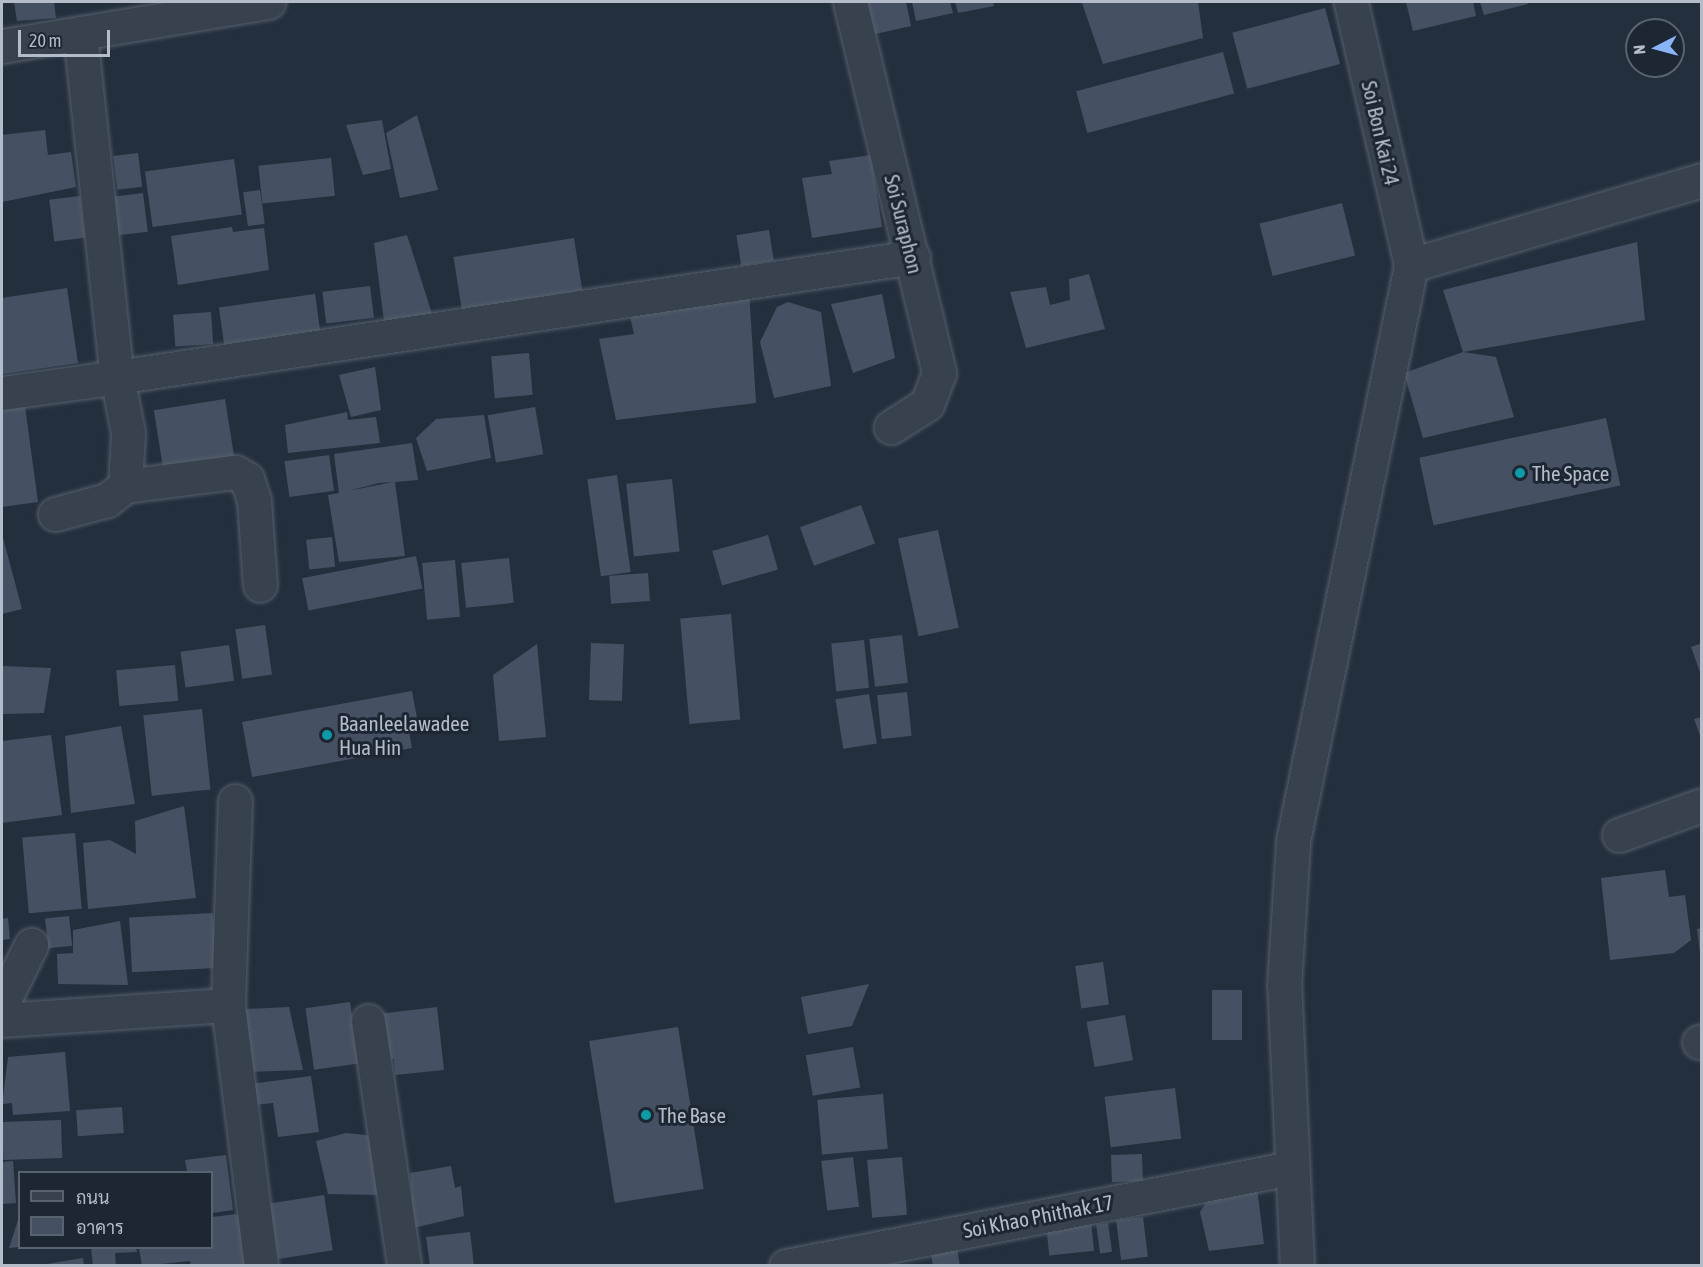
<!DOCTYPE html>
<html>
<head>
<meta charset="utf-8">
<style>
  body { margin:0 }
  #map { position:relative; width:1703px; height:1267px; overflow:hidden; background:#242f3e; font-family:"Asap Condensed",Sarabun,sans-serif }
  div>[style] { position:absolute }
  .building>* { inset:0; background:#455162; transform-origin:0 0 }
  .roads { filter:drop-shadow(0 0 2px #565f6c) drop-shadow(0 0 2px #565f6c) }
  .minor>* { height:33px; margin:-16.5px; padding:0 16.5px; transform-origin:16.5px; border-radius:16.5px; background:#38414e }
  .dots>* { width:16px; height:16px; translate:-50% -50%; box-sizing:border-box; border:3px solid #1d2633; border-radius:50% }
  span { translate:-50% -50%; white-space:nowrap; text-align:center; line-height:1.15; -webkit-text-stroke:6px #1d2633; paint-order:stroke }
  .street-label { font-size:21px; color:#b4bcc9 }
  .poi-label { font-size:21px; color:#b4bcc9 }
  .left { translate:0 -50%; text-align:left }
  .frame { position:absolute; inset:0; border:3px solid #b4bcc9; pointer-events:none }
  .legend { position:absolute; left:18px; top:1171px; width:195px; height:78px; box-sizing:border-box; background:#1d2633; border:2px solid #59626f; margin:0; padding:8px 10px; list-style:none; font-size:18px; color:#b4bcc9 }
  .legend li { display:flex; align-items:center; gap:12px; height:30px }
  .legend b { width:30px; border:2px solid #59626f }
  .north { position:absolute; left:1625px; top:18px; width:60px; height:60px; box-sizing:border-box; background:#1d2633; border:2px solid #59626f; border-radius:50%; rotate:264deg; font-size:16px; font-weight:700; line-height:24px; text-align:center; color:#b4bcc9 }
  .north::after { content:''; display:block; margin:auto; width:21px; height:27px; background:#8ab4f8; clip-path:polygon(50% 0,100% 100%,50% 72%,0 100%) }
  .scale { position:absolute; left:18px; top:30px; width:92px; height:27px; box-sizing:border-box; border:3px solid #b4bcc9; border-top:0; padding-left:8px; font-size:18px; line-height:21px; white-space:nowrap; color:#b4bcc9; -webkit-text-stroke:4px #1d2633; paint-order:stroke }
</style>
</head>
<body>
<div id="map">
  <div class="building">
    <i style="clip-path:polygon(14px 2px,54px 2px,56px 18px,17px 21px)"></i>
    <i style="clip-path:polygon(864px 2px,906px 2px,911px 26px,871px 35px)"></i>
    <i style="clip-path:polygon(912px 2px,950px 2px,953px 13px,916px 21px)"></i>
    <i style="clip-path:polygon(955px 2px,993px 2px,994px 6px,958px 13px)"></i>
    <i style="clip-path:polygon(1198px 2px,1203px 38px,1103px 64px,1082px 3px)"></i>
    <i style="clip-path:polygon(1406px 2px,1473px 2px,1476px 16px,1413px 31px)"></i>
    <i style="clip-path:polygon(1480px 2px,1527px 2px,1528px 4px,1484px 15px)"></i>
    <i style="left:1325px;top:8px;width:58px;height:96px;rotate:75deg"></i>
    <i style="left:1223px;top:52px;width:43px;height:152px;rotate:75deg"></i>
    <i style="clip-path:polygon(417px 115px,438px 190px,400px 198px,386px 133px)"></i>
    <i style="clip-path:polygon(382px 120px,391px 169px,363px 175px,346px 125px)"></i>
    <i style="clip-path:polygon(45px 130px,48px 155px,71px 152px,76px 187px,2px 202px,2px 135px)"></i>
    <i style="left:138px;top:153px;width:34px;height:25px;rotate:83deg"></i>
    <i style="clip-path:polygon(871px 155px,882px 227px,812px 238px,802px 178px,832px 174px,829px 161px)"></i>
    <i style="left:331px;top:158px;width:38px;height:73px;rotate:84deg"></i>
    <i style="left:234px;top:159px;width:56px;height:90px;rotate:82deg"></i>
    <i style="left:260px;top:190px;width:34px;height:17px;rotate:82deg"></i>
    <i style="left:143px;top:193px;width:39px;height:32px;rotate:83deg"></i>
    <i style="left:80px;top:196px;width:42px;height:31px;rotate:83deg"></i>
    <i style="left:1342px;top:203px;width:54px;height:85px;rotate:76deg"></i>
    <i style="clip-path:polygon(232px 227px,233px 232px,264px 228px,269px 270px,178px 285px,171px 236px)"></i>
    <i style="left:769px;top:230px;width:31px;height:33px;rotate:81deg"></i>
    <i style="clip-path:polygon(407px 235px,432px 314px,384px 321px,374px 243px)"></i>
    <i style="left:574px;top:238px;width:53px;height:122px;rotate:81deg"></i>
    <i style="clip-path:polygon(1637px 242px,1645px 320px,1463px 352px,1443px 290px)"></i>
    <i style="clip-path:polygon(1089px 274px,1105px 329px,1026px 348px,1010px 292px,1046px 287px,1050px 305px,1070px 300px,1069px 279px)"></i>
    <i style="left:370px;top:286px;width:32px;height:48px;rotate:83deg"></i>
    <i style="clip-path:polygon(67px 288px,78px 363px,2px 374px,2px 298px)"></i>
    <i style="clip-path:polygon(749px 289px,756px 403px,616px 420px,599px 339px,634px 334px,629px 312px)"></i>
    <i style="left:315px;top:294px;width:37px;height:97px;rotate:82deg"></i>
    <i style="clip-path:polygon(882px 294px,895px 358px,853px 373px,831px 304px)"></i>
    <i style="clip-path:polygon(788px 302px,821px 312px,831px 386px,774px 398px,760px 342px,777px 307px)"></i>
    <i style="left:211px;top:312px;width:32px;height:38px;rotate:86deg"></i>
    <i style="clip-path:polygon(1463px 352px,1496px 357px,1514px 417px,1423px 438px,1404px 373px)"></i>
    <i style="left:529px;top:353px;width:42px;height:38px;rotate:85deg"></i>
    <i style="clip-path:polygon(375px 367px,381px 410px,351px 417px,339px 375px)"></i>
    <i style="clip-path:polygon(24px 399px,38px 502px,2px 507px,2px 402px)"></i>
    <i style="left:225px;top:399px;width:59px;height:72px;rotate:81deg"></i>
    <i style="left:535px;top:407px;width:48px;height:48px;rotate:80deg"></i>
    <i style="clip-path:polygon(347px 412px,348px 420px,376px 417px,380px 443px,288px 453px,285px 425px)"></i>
    <i style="clip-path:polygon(484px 415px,491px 458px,427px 471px,416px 438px,436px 419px)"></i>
    <i style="left:1606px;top:418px;width:69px;height:191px;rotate:78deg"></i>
    <i style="clip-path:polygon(evenodd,412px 443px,418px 480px,395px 482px,405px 556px,339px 562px,328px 495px,339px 493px,334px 454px,412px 443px,393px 482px,353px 490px,352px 490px,379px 483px,393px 482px)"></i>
    <i style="left:329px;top:455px;width:36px;height:45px;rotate:82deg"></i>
    <i style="left:617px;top:475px;width:98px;height:30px;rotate:82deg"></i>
    <i style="left:672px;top:479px;width:73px;height:46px;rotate:84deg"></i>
    <i style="left:861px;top:505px;width:41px;height:65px;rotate:70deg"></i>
    <i style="left:938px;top:530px;width:100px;height:41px;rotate:78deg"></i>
    <i style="clip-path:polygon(2px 534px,22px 609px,2px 614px)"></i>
    <i style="left:768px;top:535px;width:36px;height:58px;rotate:74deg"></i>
    <i style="left:332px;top:537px;width:30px;height:26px;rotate:84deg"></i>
    <i style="left:416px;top:556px;width:33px;height:116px;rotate:79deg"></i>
    <i style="left:509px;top:558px;width:45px;height:48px;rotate:84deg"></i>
    <i style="left:455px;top:560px;width:57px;height:33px;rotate:85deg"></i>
    <i style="left:648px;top:573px;width:28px;height:39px;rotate:86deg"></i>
    <i style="left:731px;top:614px;width:106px;height:51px;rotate:85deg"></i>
    <i style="left:265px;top:625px;width:50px;height:30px;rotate:82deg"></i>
    <i style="left:902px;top:635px;width:48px;height:33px;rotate:83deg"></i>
    <i style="left:864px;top:640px;width:48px;height:33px;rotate:84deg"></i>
    <i style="left:591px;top:643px;width:33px;height:57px;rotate:2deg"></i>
    <i style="clip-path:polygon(1702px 643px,1702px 675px,1701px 675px,1691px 647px)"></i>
    <i style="clip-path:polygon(537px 644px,546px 737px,499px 741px,493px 675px)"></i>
    <i style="left:229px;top:645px;width:36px;height:49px;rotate:82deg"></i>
    <i style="left:175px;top:665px;width:36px;height:59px;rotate:85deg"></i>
    <i style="clip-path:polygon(2px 666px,51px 668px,44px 713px,2px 714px)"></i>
    <i style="clip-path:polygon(412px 691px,417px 718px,407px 720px,412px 748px,252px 777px,242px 722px)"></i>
    <i style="left:907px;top:692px;width:44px;height:30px;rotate:84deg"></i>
    <i style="left:869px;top:694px;width:50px;height:34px;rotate:81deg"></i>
    <i style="left:202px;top:709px;width:81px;height:59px;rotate:84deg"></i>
    <i style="clip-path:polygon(1702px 717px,1702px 738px,1701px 738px,1694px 719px)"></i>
    <i style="clip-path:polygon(121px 726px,135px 804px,71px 813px,65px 736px)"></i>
    <i style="clip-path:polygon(51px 735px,62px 815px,2px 823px,2px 741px)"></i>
    <i style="clip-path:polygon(184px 806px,196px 898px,88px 909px,83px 843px,110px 840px,136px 854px,135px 821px)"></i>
    <i style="left:75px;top:833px;width:76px;height:53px;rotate:85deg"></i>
    <i style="clip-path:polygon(1665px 870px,1669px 897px,1685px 895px,1691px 940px,1674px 953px,1610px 960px,1601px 878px)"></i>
    <i style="left:213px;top:913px;width:55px;height:84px;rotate:87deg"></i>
    <i style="left:69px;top:916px;width:30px;height:24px;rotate:84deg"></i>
    <i style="clip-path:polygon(8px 918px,10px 939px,2px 940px,2px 919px)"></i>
    <i style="clip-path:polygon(120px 921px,128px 985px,58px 984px,57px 954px,73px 953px,73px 930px)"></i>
    <i style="clip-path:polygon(1702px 928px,1702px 952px,1700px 953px,1697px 929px)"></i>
    <i style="left:1103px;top:962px;width:43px;height:28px;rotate:82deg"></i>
    <i style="clip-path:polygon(869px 984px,852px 1026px,808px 1034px,801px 997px)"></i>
    <i style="left:1212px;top:990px;width:30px;height:50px"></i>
    <i style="left:350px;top:1002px;width:62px;height:45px;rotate:82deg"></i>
    <i style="clip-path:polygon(289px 1007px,303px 1070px,248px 1072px,246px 1009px)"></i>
    <i style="clip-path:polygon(437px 1007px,444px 1070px,395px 1075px,394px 1059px,383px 1057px,378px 1014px)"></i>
    <i style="left:1125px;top:1015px;width:46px;height:39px;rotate:80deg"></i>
    <i style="left:678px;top:1027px;width:164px;height:90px;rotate:81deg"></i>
    <i style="left:853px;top:1047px;width:41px;height:48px;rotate:80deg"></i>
    <i style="clip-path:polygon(65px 1052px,70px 1111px,13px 1115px,12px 1103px,2px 1104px,8px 1057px)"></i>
    <i style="clip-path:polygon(311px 1076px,319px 1132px,278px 1137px,273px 1103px,254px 1105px,251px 1084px)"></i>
    <i style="left:1175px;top:1088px;width:51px;height:71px;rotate:83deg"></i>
    <i style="left:883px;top:1094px;width:55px;height:66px;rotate:85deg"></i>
    <i style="left:122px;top:1107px;width:26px;height:46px;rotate:86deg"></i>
    <i style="left:61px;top:1120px;width:38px;height:59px;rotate:88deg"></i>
    <i style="clip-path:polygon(346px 1133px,375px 1136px,379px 1195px,328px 1194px,316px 1141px)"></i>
    <i style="left:1142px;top:1154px;width:27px;height:31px;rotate:88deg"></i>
    <i style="clip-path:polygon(226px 1155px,233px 1210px,212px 1213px,212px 1172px,187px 1172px,185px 1160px)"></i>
    <i style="left:853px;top:1157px;width:50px;height:32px;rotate:83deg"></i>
    <i style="left:902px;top:1157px;width:58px;height:35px;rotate:85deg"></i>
    <i style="clip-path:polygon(13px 1161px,16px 1203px,2px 1204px,2px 1162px)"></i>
    <i style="clip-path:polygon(451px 1166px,455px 1188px,461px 1186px,464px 1216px,409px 1229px,403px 1203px,412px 1197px,410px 1173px)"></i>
    <i style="clip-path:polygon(1257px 1188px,1264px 1244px,1209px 1251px,1200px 1212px,1211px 1194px)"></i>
    <i style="left:324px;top:1195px;width:56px;height:55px;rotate:81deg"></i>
    <i style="clip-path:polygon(245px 1213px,252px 1266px,191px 1266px,190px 1261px,142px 1266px,139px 1248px,212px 1248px,212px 1217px)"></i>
    <i style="clip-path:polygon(19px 1217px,20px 1247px,9px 1248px)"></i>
    <i style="left:1143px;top:1217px;width:40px;height:27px;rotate:83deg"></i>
    <i style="left:1091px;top:1222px;width:29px;height:45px;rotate:84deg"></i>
    <i style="left:1108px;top:1223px;width:29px;height:12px;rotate:82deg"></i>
    <i style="clip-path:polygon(470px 1232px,474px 1266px,430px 1266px,426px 1237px)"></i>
    <i style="clip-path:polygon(956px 1243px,960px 1266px,933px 1266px,930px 1247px)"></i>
    <i style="clip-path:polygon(91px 1248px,136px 1248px,137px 1252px,115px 1253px,116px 1266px,93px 1266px)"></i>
    <i style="clip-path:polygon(83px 1258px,84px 1266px,47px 1266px,47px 1264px)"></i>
  </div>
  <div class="roads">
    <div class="minor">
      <i style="left:850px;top:2px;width:382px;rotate:76.5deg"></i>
      <i style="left:939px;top:373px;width:33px;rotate:111deg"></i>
      <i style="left:927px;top:404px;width:43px;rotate:147.4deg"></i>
      <i style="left:80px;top:33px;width:346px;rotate:83.9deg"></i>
      <i style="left:117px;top:377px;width:805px;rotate:-8.57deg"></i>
      <i style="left:2px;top:46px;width:270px;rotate:-9.4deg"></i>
      <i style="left:1411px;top:265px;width:303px;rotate:-16.3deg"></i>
      <i style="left:2px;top:393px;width:116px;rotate:-7.9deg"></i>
      <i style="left:117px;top:377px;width:57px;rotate:78.9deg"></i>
      <i style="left:128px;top:433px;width:53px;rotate:93.2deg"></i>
      <i style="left:125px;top:486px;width:23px;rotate:142deg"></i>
      <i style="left:107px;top:500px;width:54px;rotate:164.9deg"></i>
      <i style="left:125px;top:486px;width:111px;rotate:-7.3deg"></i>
      <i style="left:235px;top:472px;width:14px;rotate:30deg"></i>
      <i style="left:247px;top:479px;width:22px;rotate:72deg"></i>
      <i style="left:254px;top:500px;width:85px;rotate:86deg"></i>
      <i style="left:235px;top:801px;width:204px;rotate:92deg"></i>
      <i style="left:228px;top:1005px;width:263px;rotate:82.8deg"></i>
      <i style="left:1619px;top:835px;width:88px;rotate:-19.9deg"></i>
      <i style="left:2px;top:1004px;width:66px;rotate:-63.8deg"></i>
      <i style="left:2px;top:1020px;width:226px;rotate:-3.8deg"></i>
      <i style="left:368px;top:1021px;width:248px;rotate:81.6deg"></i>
      <i style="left:1699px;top:1042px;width:3px;rotate:-18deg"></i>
      <i style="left:786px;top:1266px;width:514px;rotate:-10.98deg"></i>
      <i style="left:1297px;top:1266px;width:281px;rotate:-92.6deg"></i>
      <i style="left:1284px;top:985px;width:144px;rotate:-86.4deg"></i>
      <i style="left:1293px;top:841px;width:588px;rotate:-78.42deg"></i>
      <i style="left:1411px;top:265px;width:270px;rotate:-102.9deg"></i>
    </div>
  </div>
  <div class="dots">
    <i style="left:1520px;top:473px;background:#0f9aa8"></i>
    <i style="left:327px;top:735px;background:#0f9aa8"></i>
    <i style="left:646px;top:1115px;background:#0f9aa8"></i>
  </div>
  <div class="street-label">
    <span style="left:1381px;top:133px;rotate:77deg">Soi Bon Kai 24</span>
    <span style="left:904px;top:224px;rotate:76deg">Soi Suraphon</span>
    <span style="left:1038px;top:1216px;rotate:-11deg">Soi Khao Phithak 17</span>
  </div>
  <div class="poi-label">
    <span class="left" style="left:1532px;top:473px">The Space</span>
    <span class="left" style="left:339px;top:735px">Baanleelawadee<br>Hua Hin</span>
    <span class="left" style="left:658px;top:1115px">The Base</span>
  </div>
  <div class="frame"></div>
  <ul class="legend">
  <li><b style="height:8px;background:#38414e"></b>ถนน</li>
  <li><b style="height:16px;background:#455162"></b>อาคาร</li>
  </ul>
  <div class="north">N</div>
  <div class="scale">20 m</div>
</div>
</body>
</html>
